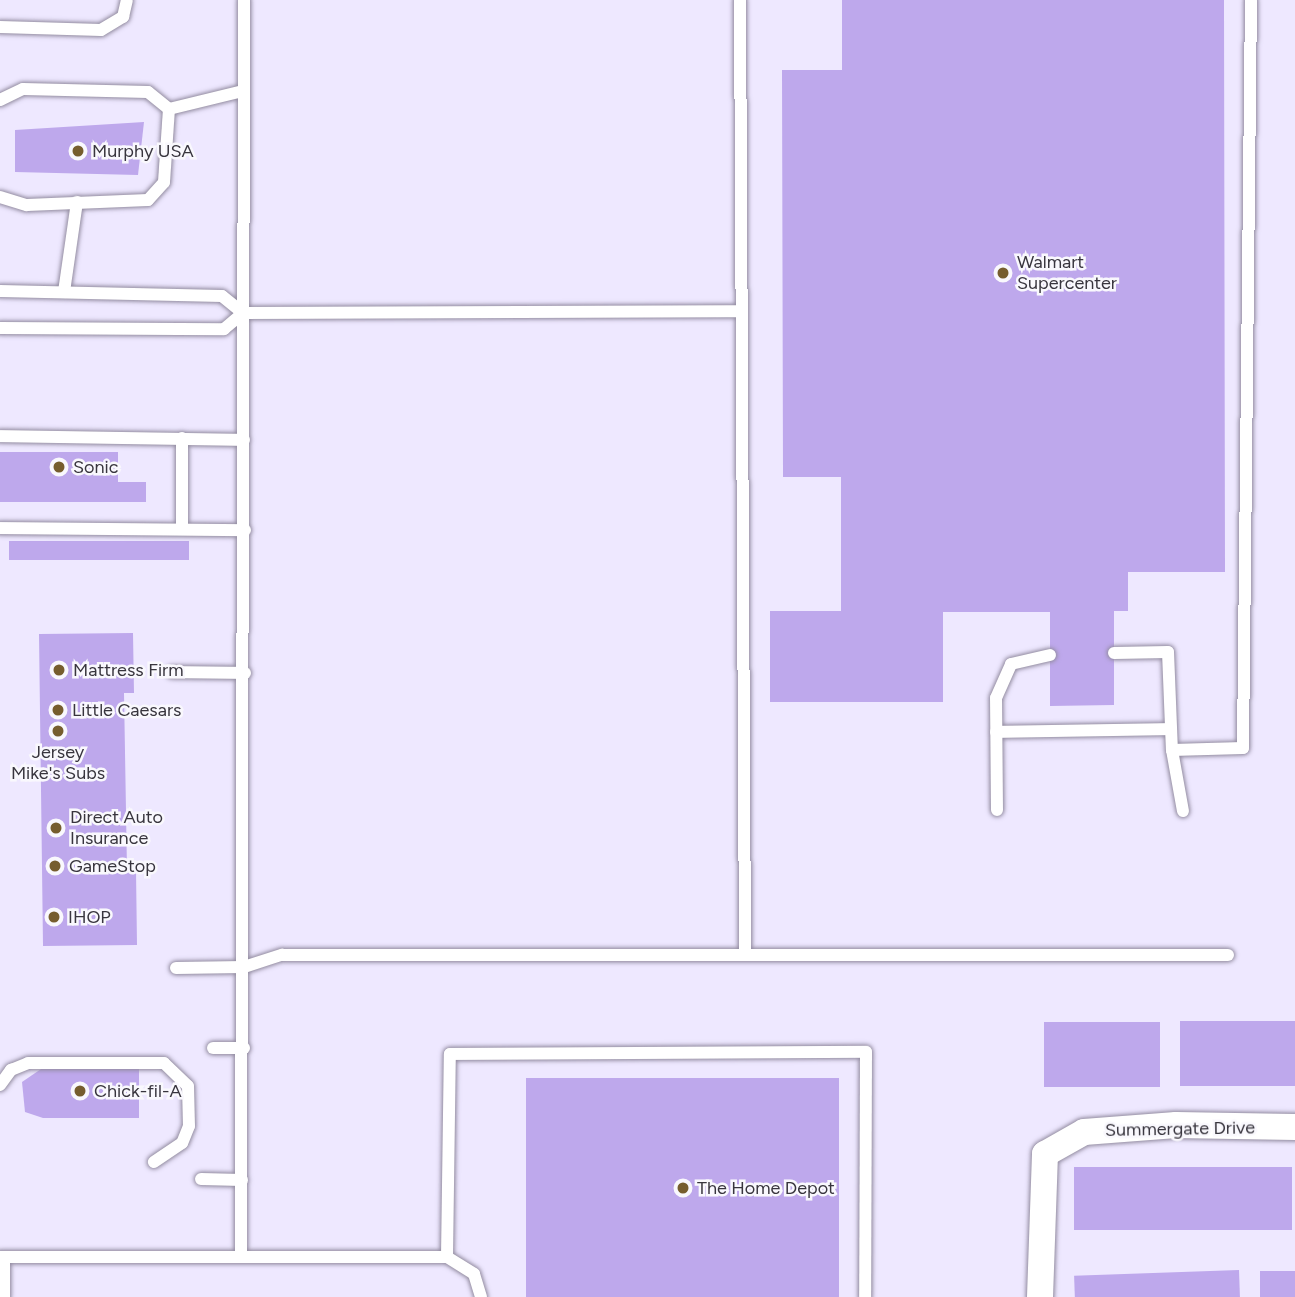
<!DOCTYPE html>
<html>
<head>
<meta charset="utf-8">
<style>
  body { margin:0 }
  #map { position:relative; width:1295px; height:1297px; overflow:hidden; background:#eee8ff; font-family:Figtree,sans-serif }
  div>[style] { position:absolute }
  .building>* { inset:0; background:#bea8ec; transform-origin:0 0 }
  .roads { filter:drop-shadow(0 0 2px #938ca1) drop-shadow(0 0 2px #938ca1) }
  .service>* { height:12px; margin:-6px; padding:0 6px; transform-origin:6px; border-radius:6px; background:#fff }
  .minor>* { height:26px; margin:-13px; padding:0 13px; transform-origin:13px; border-radius:13px; background:#fff }
  .dots>* { width:19px; height:19px; translate:-50% -50%; box-sizing:border-box; border:4px solid #f9f8fd; border-radius:50% }
  span { translate:-50% -50%; white-space:nowrap; text-align:center; line-height:1.15; -webkit-text-stroke:5px #f9f8fd; paint-order:stroke }
  .poi-label { font-size:18px; color:#38353e }
  .left { translate:0 -50%; text-align:left }
  .street-label { font-size:18px; color:#38353e }
</style>
</head>
<body>
<div id="map">
  <div class="building">
    <i style="clip-path:polygon(842px 0,1224px 0,1225px 572px,1128px 572px,1128px 611px,1114px 611px,1114px 705px,1050px 706px,1050px 612px,943px 612px,943px 702px,770px 702px,770px 611px,841px 611px,841px 477px,783px 477px,782px 70px,842px 70px)"></i>
    <i style="clip-path:polygon(144px 122px,138px 175px,15px 172px,15px 130px)"></i>
    <i style="clip-path:polygon(0 452px,118px 452px,118px 482px,146px 482px,146px 502px,0 502px)"></i>
    <i style="left:9px;top:541px;width:180px;height:19px"></i>
    <i style="clip-path:polygon(133px 633px,134px 693px,124px 693px,127px 870px,136px 870px,137px 945px,43px 946px,39px 634px)"></i>
    <i style="left:1180px;top:1021px;width:115px;height:65px"></i>
    <i style="left:1044px;top:1022px;width:116px;height:65px"></i>
    <i style="clip-path:polygon(44px 1067px,139px 1068px,139px 1118px,43px 1118px,25px 1112px,22px 1082px)"></i>
    <i style="left:839px;top:1078px;width:219px;height:313px;rotate:90deg"></i>
    <i style="left:1292px;top:1167px;width:63px;height:218px;rotate:90deg"></i>
    <i style="left:1239px;top:1270px;width:27px;height:165px;rotate:88deg"></i>
    <i style="left:1260px;top:1271px;width:35px;height:26px"></i>
  </div>
  <div class="roads">
    <div class="service">
      <i style="left:740px;top:0;width:955px;rotate:89.7deg"></i>
      <i style="left:0;top:27px;width:101px;rotate:1.7deg"></i>
      <i style="left:101px;top:30px;width:26px;rotate:-31deg"></i>
      <i style="left:123px;top:17px;width:17px;rotate:-77deg"></i>
      <i style="left:0;top:100px;width:25px;rotate:-26deg"></i>
      <i style="left:23px;top:89px;width:125px;rotate:1.4deg"></i>
      <i style="left:148px;top:92px;width:27px;rotate:39deg"></i>
      <i style="left:169px;top:109px;width:76px;rotate:-13.7deg"></i>
      <i style="left:0;top:197px;width:28px;rotate:17deg"></i>
      <i style="left:27px;top:205px;width:121px;rotate:-2.4deg"></i>
      <i style="left:148px;top:200px;width:24px;rotate:-48deg"></i>
      <i style="left:164px;top:182px;width:73px;rotate:-86.1deg"></i>
      <i style="left:0;top:291px;width:222px;rotate:1.3deg"></i>
      <i style="left:222px;top:296px;width:27px;rotate:39deg"></i>
      <i style="left:243px;top:313px;width:499px;rotate:-0.2deg"></i>
      <i style="left:64px;top:292px;width:91px;rotate:-81.8deg"></i>
      <i style="left:0;top:328px;width:224px;rotate:0.3deg"></i>
      <i style="left:224px;top:329px;width:25px;rotate:-40deg"></i>
      <i style="left:0;top:436px;width:244px;rotate:0.9deg"></i>
      <i style="left:0;top:528px;width:245px;rotate:0.5deg"></i>
      <i style="left:182px;top:529px;width:91px;rotate:-90deg"></i>
      <i style="left:1114px;top:653px;width:54px;rotate:-1.1deg"></i>
      <i style="left:1168px;top:652px;width:98px;rotate:87.7deg"></i>
      <i style="left:1172px;top:750px;width:71px;rotate:-1.6deg"></i>
      <i style="left:1243px;top:748px;width:748px;rotate:-89.39deg"></i>
      <i style="left:172px;top:672px;width:73px;rotate:0.8deg"></i>
      <i style="left:996px;top:732px;width:173px;rotate:-1deg"></i>
      <i style="left:1172px;top:750px;width:62px;rotate:79.8deg"></i>
      <i style="left:997px;top:810px;width:112px;rotate:-90.5deg"></i>
      <i style="left:996px;top:698px;width:37px;rotate:-66deg"></i>
      <i style="left:1011px;top:664px;width:40px;rotate:-13deg"></i>
      <i style="left:176px;top:968px;width:68px;rotate:-0.8deg"></i>
      <i style="left:244px;top:967px;width:40px;rotate:-18deg"></i>
      <i style="left:282px;top:955px;width:946px"></i>
      <i style="left:213px;top:1048px;width:31px"></i>
      <i style="left:0;top:1085px;width:19px;rotate:-54deg"></i>
      <i style="left:11px;top:1070px;width:18px;rotate:-22deg"></i>
      <i style="left:28px;top:1063px;width:136px"></i>
      <i style="left:164px;top:1063px;width:33px;rotate:44deg"></i>
      <i style="left:188px;top:1086px;width:40px;rotate:88.6deg"></i>
      <i style="left:189px;top:1126px;width:18px;rotate:112deg"></i>
      <i style="left:182px;top:1143px;width:34px;rotate:146deg"></i>
      <i style="left:201px;top:1179px;width:41px;rotate:1.4deg"></i>
      <i style="left:0;top:1257px;width:447px"></i>
      <i style="left:447px;top:1257px;width:32px;rotate:32deg"></i>
      <i style="left:474px;top:1274px;width:24px;rotate:73deg"></i>
      <i style="left:4px;top:1257px;width:40px;rotate:90deg"></i>
      <i style="left:241px;top:1257px;width:1257px;rotate:-89.86deg"></i>
      <i style="left:447px;top:1257px;width:203px;rotate:-89.2deg"></i>
      <i style="left:450px;top:1054px;width:416px;rotate:-0.3deg"></i>
      <i style="left:866px;top:1052px;width:245px;rotate:90.2deg"></i>
    </div>
    <div class="minor">
      <i style="left:1040px;top:1297px;width:143px;rotate:-88deg"></i>
      <i style="left:1045px;top:1154px;width:45px;rotate:-29.4deg"></i>
      <i style="left:1084px;top:1132px;width:92px;rotate:-4.4deg"></i>
      <i style="left:1176px;top:1125px;width:119px;rotate:1deg"></i>
    </div>
  </div>
  <div class="dots">
    <i style="left:78px;top:151px;background:#765d2e"></i>
    <i style="left:1003px;top:273px;background:#765d2e"></i>
    <i style="left:59px;top:467px;background:#765d2e"></i>
    <i style="left:59px;top:670px;background:#765d2e"></i>
    <i style="left:58px;top:710px;background:#765d2e"></i>
    <i style="left:58px;top:731px;background:#765d2e"></i>
    <i style="left:56px;top:828px;background:#765d2e"></i>
    <i style="left:55px;top:866px;background:#765d2e"></i>
    <i style="left:54px;top:917px;background:#765d2e"></i>
    <i style="left:80px;top:1091px;background:#765d2e"></i>
    <i style="left:683px;top:1188px;background:#765d2e"></i>
  </div>
  <div class="poi-label">
    <span class="left" style="left:92px;top:151px">Murphy USA</span>
    <span class="left" style="left:1017px;top:273px">Walmart<br>Supercenter</span>
    <span class="left" style="left:73px;top:467px">Sonic</span>
    <span class="left" style="left:73px;top:670px">Mattress Firm</span>
    <span class="left" style="left:72px;top:710px">Little Caesars</span>
    <span style="left:58px;top:763px">Jersey<br>Mike's Subs</span>
    <span class="left" style="left:70px;top:828px">Direct Auto<br>Insurance</span>
    <span class="left" style="left:69px;top:866px">GameStop</span>
    <span class="left" style="left:68px;top:917px">IHOP</span>
    <span class="left" style="left:94px;top:1091px">Chick-fil-A</span>
    <span class="left" style="left:697px;top:1188px">The Home Depot</span>
  </div>
  <div class="street-label">
    <span style="left:1180px;top:1129px;rotate:-1deg">Summergate Drive</span>
  </div>
</div>
</body>
</html>
